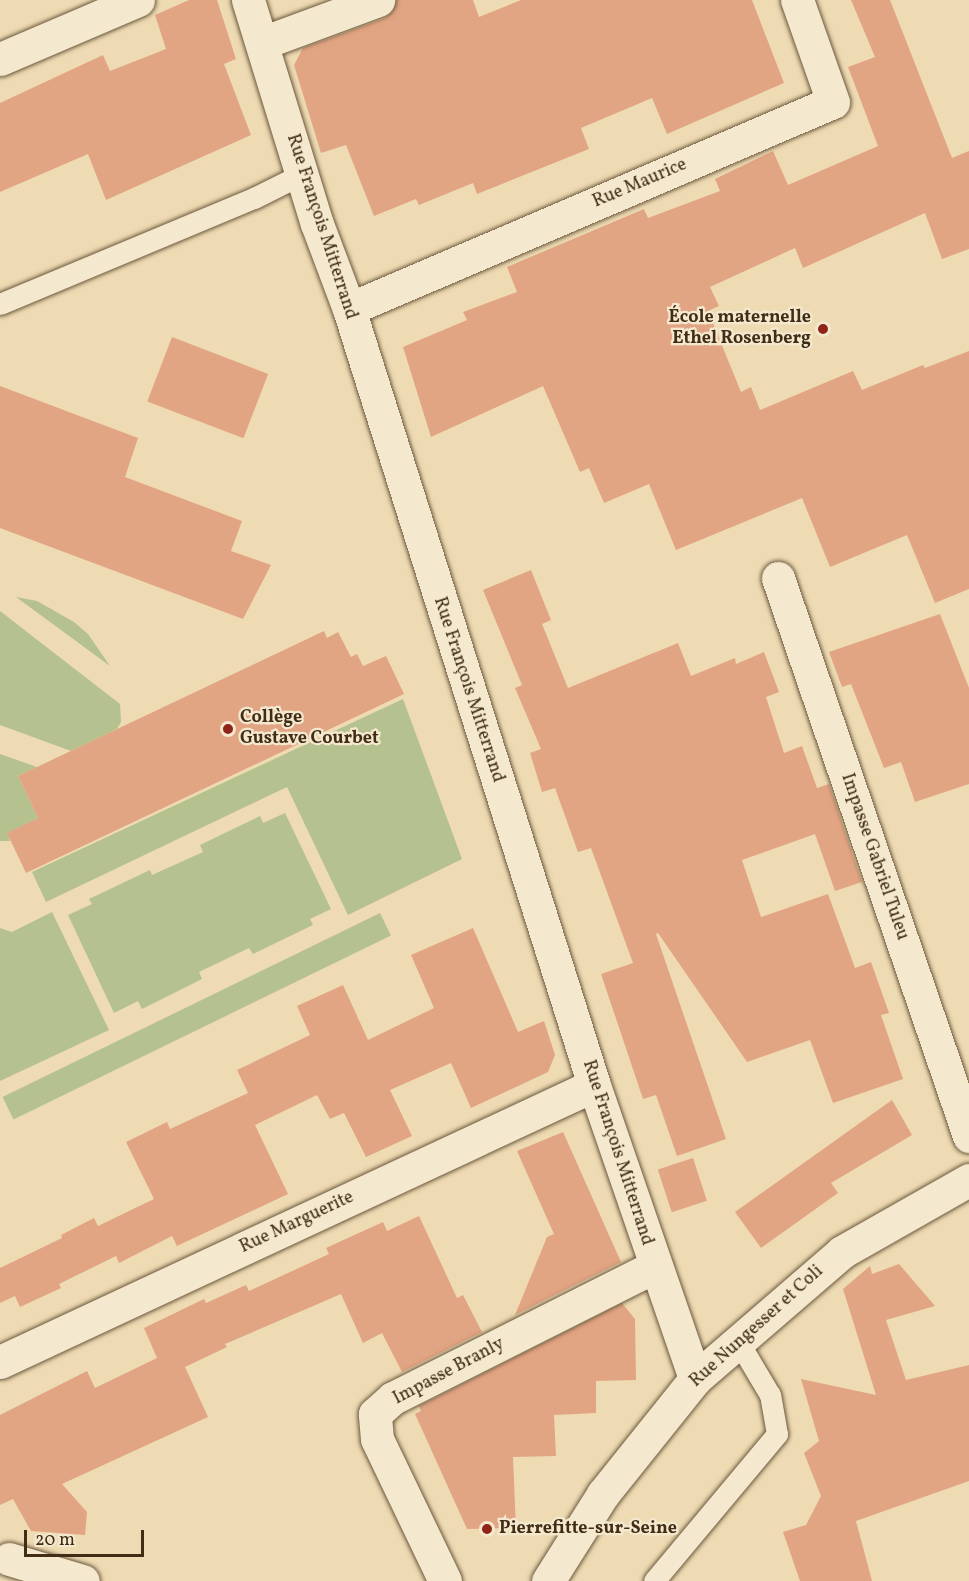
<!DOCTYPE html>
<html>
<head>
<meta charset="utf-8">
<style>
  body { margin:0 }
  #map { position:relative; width:969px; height:1581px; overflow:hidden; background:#eedbb3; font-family:Vollkorn,serif }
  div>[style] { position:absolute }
  .green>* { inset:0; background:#b5c18f; transform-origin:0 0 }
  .building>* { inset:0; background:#e2a583; transform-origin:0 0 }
  .roads { filter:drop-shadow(0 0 2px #6c583d) drop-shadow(0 0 2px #6c583d) }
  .lane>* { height:21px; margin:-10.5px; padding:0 10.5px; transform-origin:10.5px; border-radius:10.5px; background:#f4e8ce }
  .street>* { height:33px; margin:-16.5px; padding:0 16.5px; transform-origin:16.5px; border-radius:16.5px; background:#f4e8ce }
  .dots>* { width:16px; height:16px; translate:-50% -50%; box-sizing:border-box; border:3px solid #f4e8ce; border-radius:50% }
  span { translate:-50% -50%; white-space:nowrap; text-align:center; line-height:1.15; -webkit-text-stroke:4.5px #f4e8ce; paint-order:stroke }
  .street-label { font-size:18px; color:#412d16 }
  .poi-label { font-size:18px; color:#412d16; font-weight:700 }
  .right { translate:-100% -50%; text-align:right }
  .left { translate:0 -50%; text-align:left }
  .scale { position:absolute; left:24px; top:1530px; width:120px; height:27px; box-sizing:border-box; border:3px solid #412d16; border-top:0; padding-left:8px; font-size:18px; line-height:21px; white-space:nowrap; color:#412d16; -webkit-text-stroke:4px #f4e8ce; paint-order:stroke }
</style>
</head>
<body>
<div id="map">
  <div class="green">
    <i style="clip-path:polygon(16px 597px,37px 601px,74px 622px,88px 634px,110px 666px)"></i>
    <i style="clip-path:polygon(0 611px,120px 704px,121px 722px,117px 729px,71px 751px,0 725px)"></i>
    <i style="clip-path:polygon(403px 699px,462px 859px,348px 915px,287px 787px,46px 902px,32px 872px)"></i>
    <i style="clip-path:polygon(0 754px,37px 767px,18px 776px,38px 818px,8px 833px,10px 841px,0 841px)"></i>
    <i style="clip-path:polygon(285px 813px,331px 909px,310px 919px,313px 925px,253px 954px,249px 948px,199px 972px,202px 979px,142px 1009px,138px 1001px,114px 1013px,68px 915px,92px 904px,89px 899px,150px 870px,152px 875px,203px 852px,200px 845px,260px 816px,263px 823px)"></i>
    <i style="clip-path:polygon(52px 912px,109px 1030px,0 1081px,0 928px,12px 932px)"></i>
    <i style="left:380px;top:913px;width:25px;height:420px;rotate:64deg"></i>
  </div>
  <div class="building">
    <i style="clip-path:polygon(189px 0,217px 0,236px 59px,224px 64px,251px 135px,106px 200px,88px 154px,0 192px,0 103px,103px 55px,110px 71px,166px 49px,155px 15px)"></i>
    <i style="clip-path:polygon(396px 0,473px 0,479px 17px,521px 0,752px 0,784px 83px,667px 134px,652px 98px,581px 128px,589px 149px,477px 194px,473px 183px,419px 205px,416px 199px,374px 216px,346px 145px,321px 153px,294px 65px,303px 48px,385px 18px,393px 11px)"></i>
    <i style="clip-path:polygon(851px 0,890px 0,952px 158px,969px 151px,969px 249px,942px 259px,925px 213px,803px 268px,795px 248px,710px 287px,719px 306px,708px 311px,741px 392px,751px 387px,760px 410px,853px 371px,862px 390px,923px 365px,925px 368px,969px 351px,969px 589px,935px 603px,907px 535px,830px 567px,802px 498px,676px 550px,649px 484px,604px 503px,589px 468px,580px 472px,543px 386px,431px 437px,403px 347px,467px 320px,463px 312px,517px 292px,507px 267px,644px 209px,648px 218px,720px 191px,715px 179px,773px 151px,788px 185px,878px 146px,848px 67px,875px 57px)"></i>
    <i style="left:172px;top:337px;width:103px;height:69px;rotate:21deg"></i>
    <i style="clip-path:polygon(0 386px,138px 438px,125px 477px,242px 521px,231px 551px,271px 565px,243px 619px,0 528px)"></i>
    <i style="clip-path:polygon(531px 570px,551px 620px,542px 624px,568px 688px,678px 643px,691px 676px,735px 658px,736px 664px,764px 652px,779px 692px,766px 697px,784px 753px,802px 746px,817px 788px,829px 784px,862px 882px,835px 891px,815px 834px,742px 860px,761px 917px,828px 894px,855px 968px,871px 962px,889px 1013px,881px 1015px,903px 1079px,833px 1103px,810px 1040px,747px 1062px,658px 933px,656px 934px,726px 1139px,677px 1156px,656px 1095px,643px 1099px,601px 974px,633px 963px,591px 848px,578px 852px,555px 788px,542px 792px,530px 753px,541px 749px,515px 688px,522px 685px,483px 590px)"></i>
    <i style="clip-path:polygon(940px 614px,969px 688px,969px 784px,915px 802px,901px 762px,884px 768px,851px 684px,842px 687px,829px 652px)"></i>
    <i style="clip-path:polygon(324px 631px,327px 638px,338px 632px,351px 657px,357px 654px,363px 666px,386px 656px,404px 694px,26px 873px,7px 833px,38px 818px,18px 776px)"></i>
    <i style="clip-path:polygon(473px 928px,518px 1032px,544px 1021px,555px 1055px,548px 1072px,471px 1108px,451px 1063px,390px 1090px,412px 1136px,366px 1157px,344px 1113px,330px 1119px,317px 1095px,255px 1125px,288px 1194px,177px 1246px,172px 1236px,119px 1263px,116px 1256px,59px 1284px,61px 1288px,20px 1307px,15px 1296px,0 1303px,0 1268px,62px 1238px,61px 1235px,94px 1218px,98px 1226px,154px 1199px,126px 1142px,167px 1122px,170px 1129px,248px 1093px,237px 1070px,310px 1035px,297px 1006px,343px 985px,368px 1040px,434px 1008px,411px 955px)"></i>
    <i style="clip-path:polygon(892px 1100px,912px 1135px,831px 1183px,838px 1193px,761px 1248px,735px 1212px)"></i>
    <i style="clip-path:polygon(563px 1132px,621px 1262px,515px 1315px,547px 1237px,554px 1234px,517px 1151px)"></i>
    <i style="left:693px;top:1158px;width:45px;height:37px;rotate:72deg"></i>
    <i style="clip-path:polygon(419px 1216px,457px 1298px,463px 1295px,482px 1332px,402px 1372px,382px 1333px,363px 1343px,341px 1294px,225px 1344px,227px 1347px,185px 1367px,208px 1417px,62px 1484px,87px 1512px,85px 1535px,31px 1531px,13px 1499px,0 1505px,0 1415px,87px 1371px,95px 1388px,157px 1358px,144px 1328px,204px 1299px,206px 1303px,246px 1285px,249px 1291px,329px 1254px,326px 1248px,383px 1222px,387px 1231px)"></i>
    <i style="clip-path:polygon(899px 1264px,935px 1306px,886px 1320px,906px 1380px,969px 1365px,969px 1481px,856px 1521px,872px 1581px,800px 1581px,783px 1532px,806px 1525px,821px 1496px,804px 1453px,819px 1441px,801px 1379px,876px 1395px,843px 1289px,870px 1266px,872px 1274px)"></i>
    <i style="clip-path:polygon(622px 1303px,635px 1319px,636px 1380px,596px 1381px,596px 1413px,554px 1415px,556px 1456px,513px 1457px,516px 1528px,467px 1529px,415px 1414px,421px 1411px,419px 1406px)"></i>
  </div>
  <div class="roads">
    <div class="lane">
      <i style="left:0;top:304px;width:275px;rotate:-22.7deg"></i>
      <i style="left:254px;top:198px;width:54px;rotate:-26.6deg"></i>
      <i style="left:654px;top:1581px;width:192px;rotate:-50.1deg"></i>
      <i style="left:777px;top:1434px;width:40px;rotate:-100deg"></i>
      <i style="left:770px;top:1395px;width:63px;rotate:-120.7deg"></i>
    </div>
    <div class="street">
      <i style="left:248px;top:0;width:234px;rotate:72.9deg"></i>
      <i style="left:317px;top:224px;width:91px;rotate:69.4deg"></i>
      <i style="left:349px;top:309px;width:814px;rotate:72.48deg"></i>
      <i style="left:594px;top:1085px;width:311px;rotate:71deg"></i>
      <i style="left:262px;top:43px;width:124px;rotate:-20.3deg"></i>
      <i style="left:0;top:59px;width:150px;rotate:-23.1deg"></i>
      <i style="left:349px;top:309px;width:526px;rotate:-23.16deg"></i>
      <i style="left:833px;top:102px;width:108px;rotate:-109.4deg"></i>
      <i style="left:778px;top:578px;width:590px;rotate:71.1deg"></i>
      <i style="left:0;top:1362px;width:655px;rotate:-25deg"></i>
      <i style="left:9px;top:1559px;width:77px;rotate:16.6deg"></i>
      <i style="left:445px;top:1581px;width:157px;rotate:-115.6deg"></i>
      <i style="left:377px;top:1439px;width:25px;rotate:-95deg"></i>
      <i style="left:375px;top:1414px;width:24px;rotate:-42deg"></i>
      <i style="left:393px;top:1398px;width:293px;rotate:-26.7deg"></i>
      <i style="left:548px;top:1581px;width:103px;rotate:-57.7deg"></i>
      <i style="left:603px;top:1494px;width:147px;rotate:-51.3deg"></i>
      <i style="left:695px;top:1379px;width:194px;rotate:-40.8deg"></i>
      <i style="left:842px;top:1252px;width:146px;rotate:-29.6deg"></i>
    </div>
  </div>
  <div class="dots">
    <i style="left:823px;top:329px;background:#8f2418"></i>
    <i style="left:228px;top:729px;background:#8f2418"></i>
    <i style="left:487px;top:1529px;background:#8f2418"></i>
  </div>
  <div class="street-label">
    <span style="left:640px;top:184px;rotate:-23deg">Rue Maurice</span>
    <span style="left:321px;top:227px;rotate:72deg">Rue François Mitterrand</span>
    <span style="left:468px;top:690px;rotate:72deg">Rue François Mitterrand</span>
    <span style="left:874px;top:857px;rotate:71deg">Impasse Gabriel Tuleu</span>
    <span style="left:617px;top:1153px;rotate:72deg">Rue François Mitterrand</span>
    <span style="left:297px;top:1223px;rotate:-25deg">Rue Marguerite</span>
    <span style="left:757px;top:1327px;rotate:-42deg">Rue Nungesser et Coli</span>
    <span style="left:449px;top:1372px;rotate:-28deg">Impasse Branly</span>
  </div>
  <div class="poi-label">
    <span class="right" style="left:811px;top:329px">École maternelle<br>Ethel Rosenberg</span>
    <span class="left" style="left:240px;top:729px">Collège<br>Gustave Courbet</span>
    <span class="left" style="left:499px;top:1529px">Pierrefitte-sur-Seine</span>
  </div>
  <div class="scale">20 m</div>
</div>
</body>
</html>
